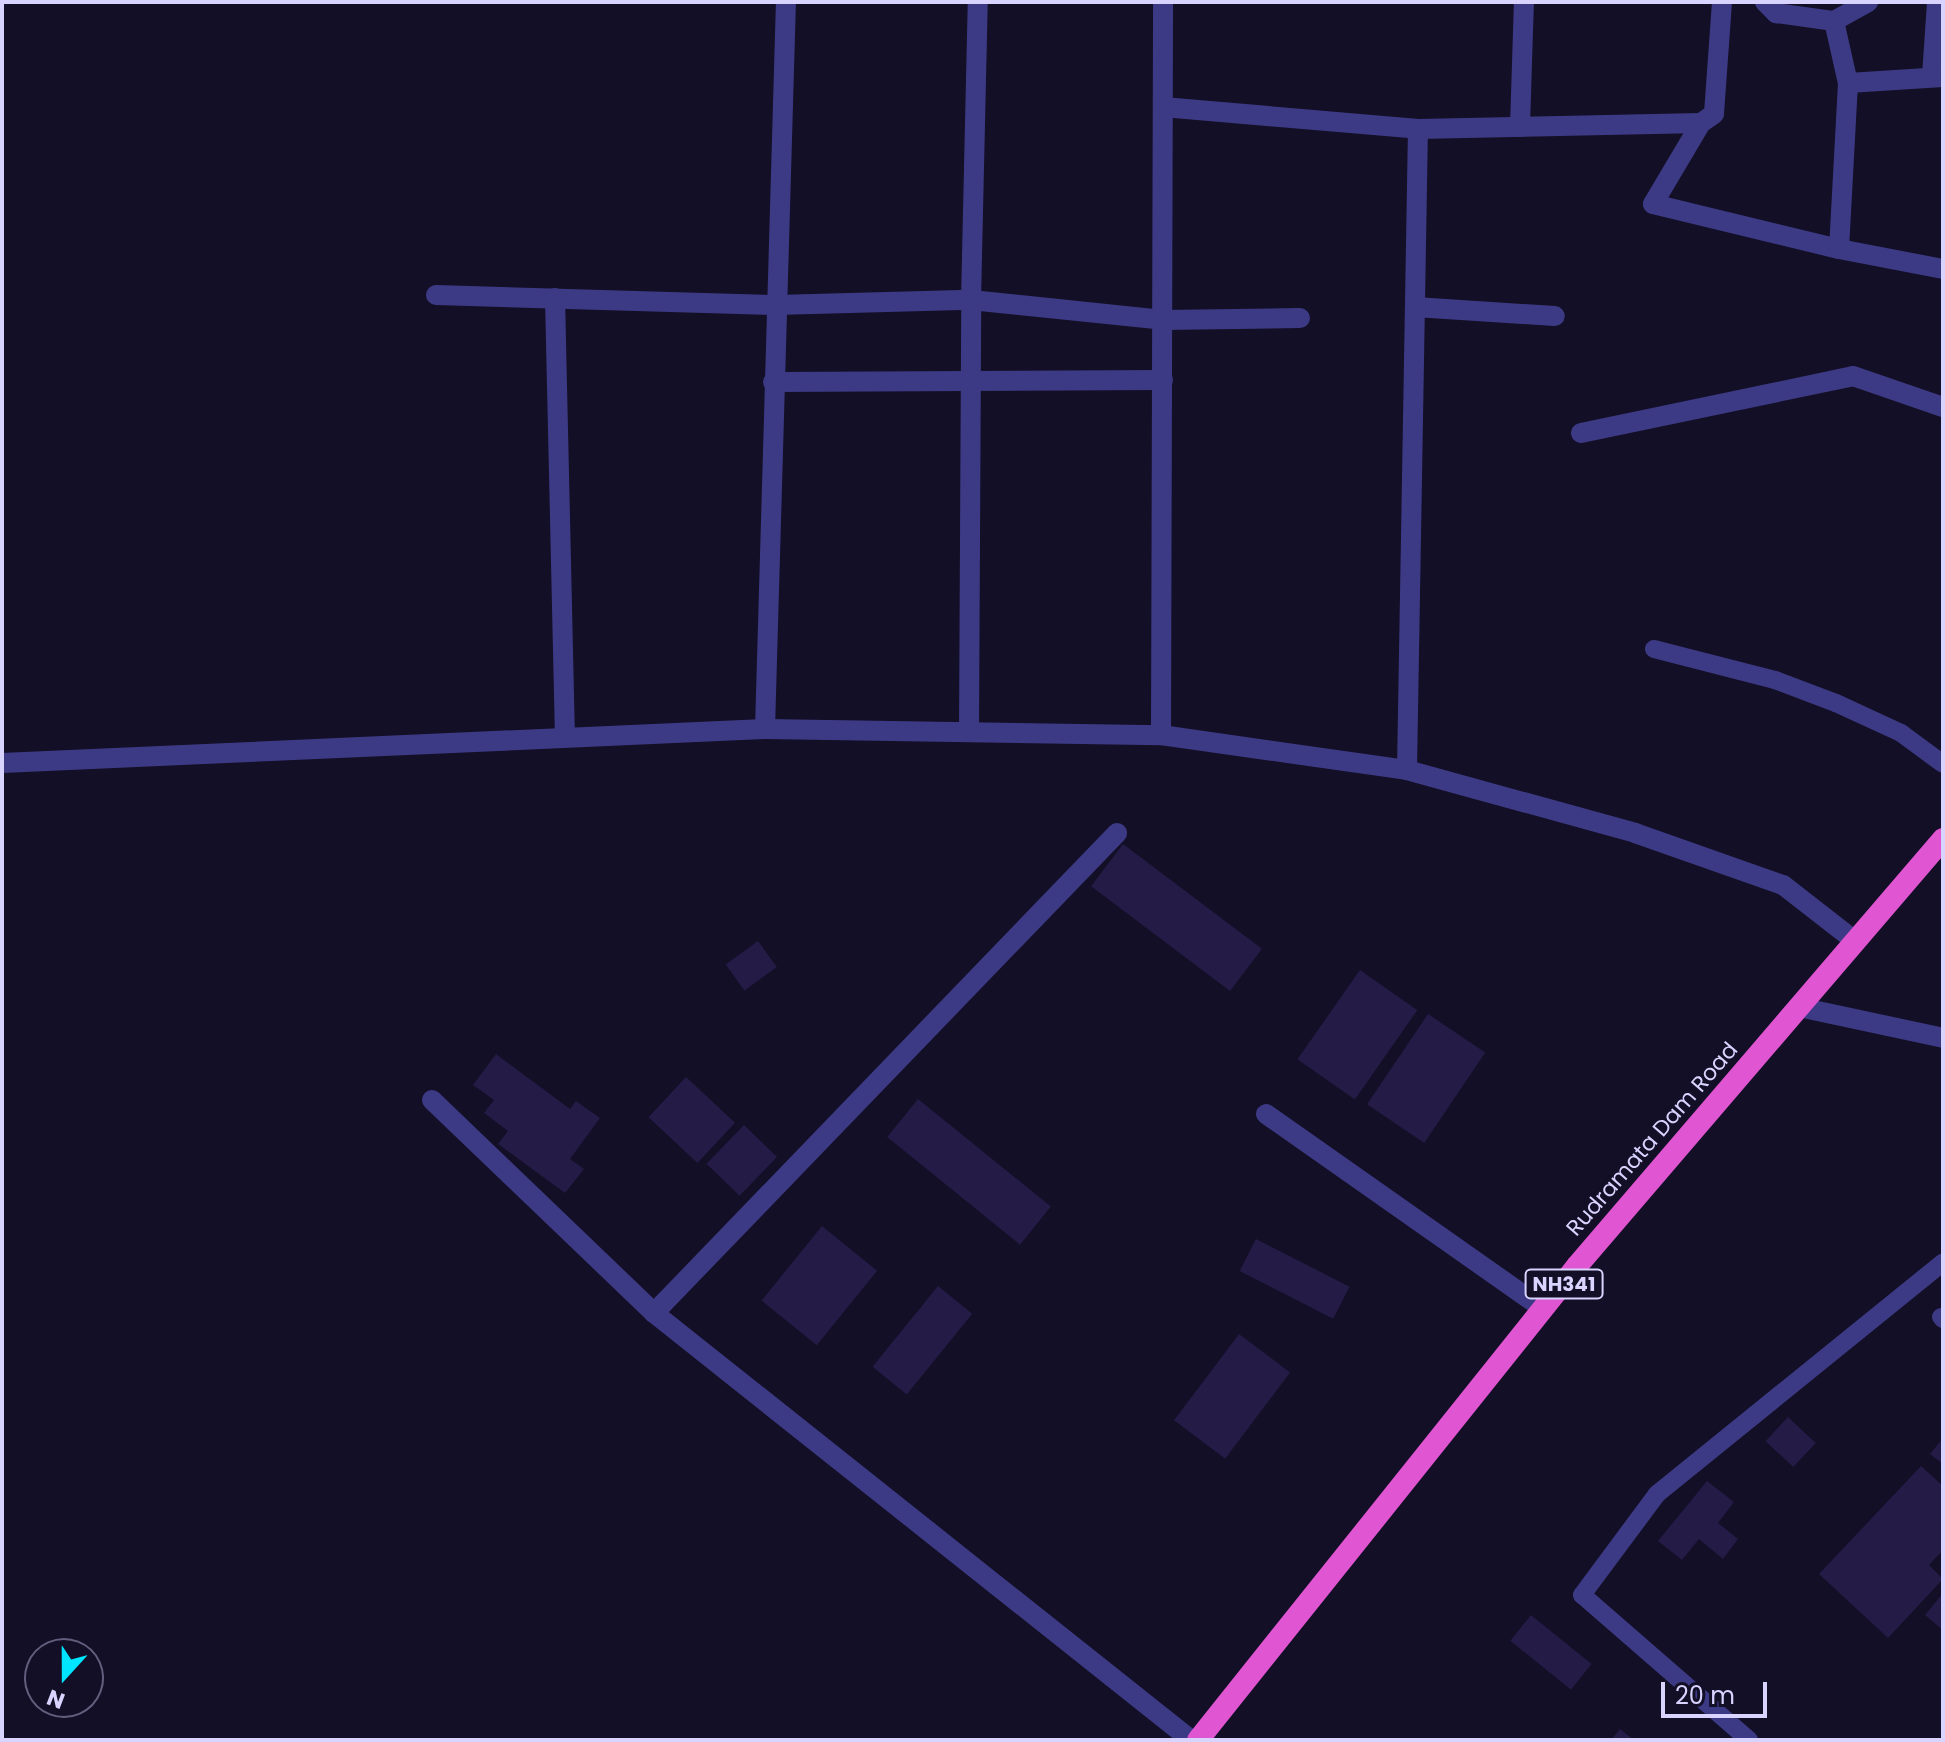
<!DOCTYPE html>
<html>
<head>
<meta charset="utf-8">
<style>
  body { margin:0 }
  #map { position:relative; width:1945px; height:1742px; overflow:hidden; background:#130f26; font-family:Poppins,sans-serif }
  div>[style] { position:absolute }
  .building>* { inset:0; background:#241b47; transform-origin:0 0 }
  .service>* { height:18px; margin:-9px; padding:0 9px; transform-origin:9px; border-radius:9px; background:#3d3a85 }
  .minor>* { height:20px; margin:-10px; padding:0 10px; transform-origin:10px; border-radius:10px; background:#3d3a85 }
  .trunk>* { height:22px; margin:-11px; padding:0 11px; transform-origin:11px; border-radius:11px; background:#e055d1 }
  span { translate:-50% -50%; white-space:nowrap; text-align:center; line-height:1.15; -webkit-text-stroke:8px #130f26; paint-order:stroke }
  .shield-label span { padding:2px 6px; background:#130f26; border:2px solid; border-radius:6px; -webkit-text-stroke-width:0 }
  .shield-label { font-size:20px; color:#d9d4ff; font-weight:700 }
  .street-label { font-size:22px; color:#d9d4ff }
  .frame { position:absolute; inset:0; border:4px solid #d9d4ff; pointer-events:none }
  .north { position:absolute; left:24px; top:1638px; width:80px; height:80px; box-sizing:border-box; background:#130f26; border:2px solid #625e7d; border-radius:50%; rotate:201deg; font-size:22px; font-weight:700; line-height:32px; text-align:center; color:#d9d4ff }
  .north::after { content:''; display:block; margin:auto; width:28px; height:36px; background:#00e5ff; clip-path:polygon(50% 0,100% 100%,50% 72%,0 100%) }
  .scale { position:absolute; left:1661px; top:1682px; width:106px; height:36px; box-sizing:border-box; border:4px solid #d9d4ff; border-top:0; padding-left:10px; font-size:24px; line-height:28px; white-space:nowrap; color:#d9d4ff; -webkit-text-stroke:6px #130f26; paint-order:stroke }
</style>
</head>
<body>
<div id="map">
  <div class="building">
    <i style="left:1123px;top:844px;width:174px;height:53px;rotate:37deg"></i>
    <i style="left:758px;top:941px;width:32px;height:40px;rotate:54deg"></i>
    <i style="left:1360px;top:970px;width:70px;height:109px;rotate:35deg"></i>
    <i style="left:1428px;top:1014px;width:69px;height:109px;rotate:34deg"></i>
    <i style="clip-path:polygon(496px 1054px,570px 1109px,576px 1101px,600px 1118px,570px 1159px,584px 1169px,565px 1193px,498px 1144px,508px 1131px,484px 1113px,494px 1100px,473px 1085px)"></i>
    <i style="left:686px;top:1077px;width:67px;height:55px;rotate:43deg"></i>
    <i style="left:918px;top:1099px;width:171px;height:49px;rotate:39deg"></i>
    <i style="left:744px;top:1125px;width:46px;height:54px;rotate:44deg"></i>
    <i style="left:822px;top:1226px;width:71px;height:96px;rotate:39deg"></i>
    <i style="left:1256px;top:1239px;width:105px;height:36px;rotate:27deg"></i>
    <i style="left:938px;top:1286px;width:44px;height:104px;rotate:39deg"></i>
    <i style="left:1239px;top:1334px;width:64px;height:108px;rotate:37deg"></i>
    <i style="left:1788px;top:1417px;width:38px;height:33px;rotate:43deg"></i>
    <i style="clip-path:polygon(1943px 1438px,1943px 1464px,1930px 1454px)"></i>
    <i style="clip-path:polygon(1921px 1466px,1943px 1486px,1943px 1550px,1929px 1565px,1943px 1579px,1888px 1638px,1819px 1574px)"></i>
    <i style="clip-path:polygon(1707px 1481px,1734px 1502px,1718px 1523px,1738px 1539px,1723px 1559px,1699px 1539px,1682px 1560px,1658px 1541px)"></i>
    <i style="clip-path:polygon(1943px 1593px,1943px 1630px,1925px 1615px)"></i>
    <i style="left:1531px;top:1615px;width:78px;height:33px;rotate:39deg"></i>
    <i style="clip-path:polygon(1620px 1729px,1634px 1740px,1611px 1740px)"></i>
  </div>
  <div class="service">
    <i style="left:1654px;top:649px;width:125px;rotate:14.4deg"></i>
    <i style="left:1775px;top:680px;width:65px;rotate:20.7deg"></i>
    <i style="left:1836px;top:703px;width:72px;rotate:24.8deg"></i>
    <i style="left:1901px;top:733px;width:52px;rotate:36.4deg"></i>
    <i style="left:1941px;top:1317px;width:3px;rotate:45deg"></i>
    <i style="left:1749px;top:1740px;width:221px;rotate:-139deg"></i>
    <i style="left:1582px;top:1595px;width:126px;rotate:-53.4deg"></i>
    <i style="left:1657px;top:1494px;width:368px;rotate:-39deg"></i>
  </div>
  <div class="minor">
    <i style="left:1722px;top:2px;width:112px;rotate:94.1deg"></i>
    <i style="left:1714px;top:114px;width:16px;rotate:145deg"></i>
    <i style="left:1701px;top:123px;width:94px;rotate:120.7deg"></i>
    <i style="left:1653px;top:204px;width:191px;rotate:13.6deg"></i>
    <i style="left:1839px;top:249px;width:106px;rotate:10.9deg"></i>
    <i style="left:1765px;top:2px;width:16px;rotate:45deg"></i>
    <i style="left:1776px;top:13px;width:59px;rotate:7.9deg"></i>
    <i style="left:1834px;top:21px;width:39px;rotate:-29deg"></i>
    <i style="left:1834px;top:21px;width:64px;rotate:77.3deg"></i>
    <i style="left:1848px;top:83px;width:166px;rotate:93.1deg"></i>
    <i style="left:1932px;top:76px;width:74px;rotate:-86.1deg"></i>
    <i style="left:1848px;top:83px;width:95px;rotate:-3.6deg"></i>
    <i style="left:1163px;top:107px;width:256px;rotate:4.9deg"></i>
    <i style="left:1418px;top:129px;width:283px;rotate:-1.2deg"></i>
    <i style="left:1520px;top:127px;width:125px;rotate:-88.2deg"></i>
    <i style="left:436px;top:295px;width:339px;rotate:1.7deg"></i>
    <i style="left:775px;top:305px;width:196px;rotate:-1.5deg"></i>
    <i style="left:971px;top:300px;width:193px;rotate:5.9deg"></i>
    <i style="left:1163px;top:320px;width:137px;rotate:-0.8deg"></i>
    <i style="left:555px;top:298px;width:438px;rotate:88.7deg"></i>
    <i style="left:1415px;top:307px;width:140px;rotate:3.7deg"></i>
    <i style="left:773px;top:382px;width:390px;rotate:-0.3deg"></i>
    <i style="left:1581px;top:433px;width:278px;rotate:-11.8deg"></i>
    <i style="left:1853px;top:376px;width:95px;rotate:19deg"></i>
    <i style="left:765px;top:729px;width:727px;rotate:-88.35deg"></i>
    <i style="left:969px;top:731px;width:431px;rotate:-89.7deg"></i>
    <i style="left:971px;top:300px;width:298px;rotate:-88.7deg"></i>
    <i style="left:1161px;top:735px;width:733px;rotate:-89.84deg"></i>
    <i style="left:2px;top:763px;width:764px;rotate:-2.55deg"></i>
    <i style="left:765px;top:729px;width:396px;rotate:0.9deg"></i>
    <i style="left:1161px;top:735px;width:248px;rotate:8.1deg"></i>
    <i style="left:1407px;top:770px;width:237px;rotate:15.4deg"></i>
    <i style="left:1635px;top:833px;width:157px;rotate:19.4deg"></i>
    <i style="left:1783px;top:885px;width:91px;rotate:37.9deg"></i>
    <i style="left:1407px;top:770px;width:641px;rotate:-89.02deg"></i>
    <i style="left:1799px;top:1007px;width:147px;rotate:12.1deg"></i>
    <i style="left:432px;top:1100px;width:308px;rotate:43.8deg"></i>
    <i style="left:654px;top:1313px;width:686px;rotate:38.49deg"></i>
    <i style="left:1266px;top:1114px;width:339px;rotate:35.1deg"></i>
    <i style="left:654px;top:1313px;width:667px;rotate:-46.03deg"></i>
  </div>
  <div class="trunk">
    <i style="left:1198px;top:1740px;width:607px;rotate:-51.35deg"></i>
    <i style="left:1577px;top:1266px;width:562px;rotate:-49.4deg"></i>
  </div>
  <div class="shield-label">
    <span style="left:1564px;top:1284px">NH341</span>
  </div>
  <div class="street-label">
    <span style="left:1652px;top:1139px;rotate:-49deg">Rudramata Dam Road</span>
  </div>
  <div class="frame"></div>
  <div class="north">N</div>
  <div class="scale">20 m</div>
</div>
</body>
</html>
